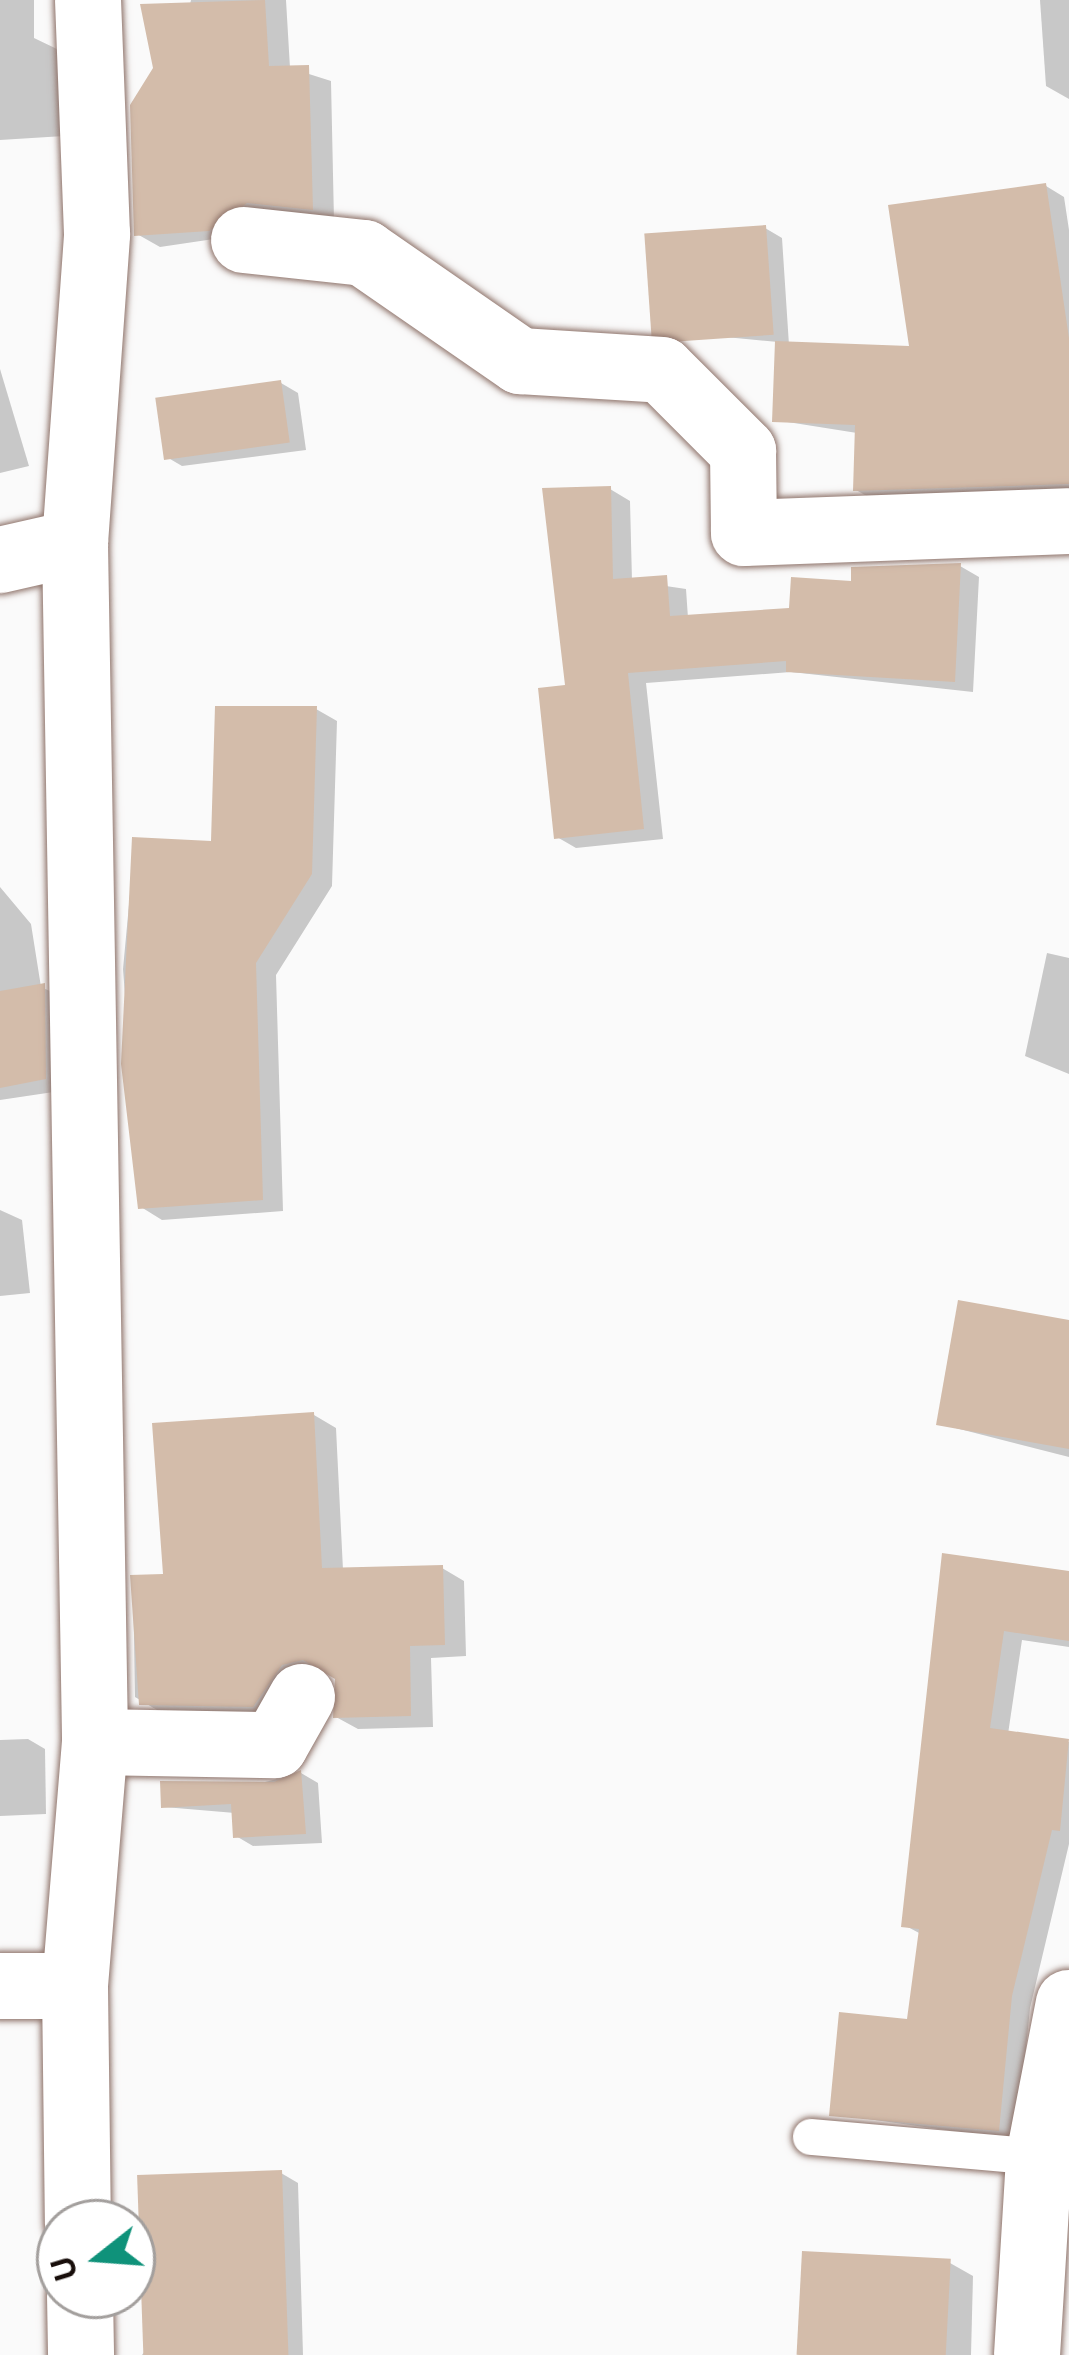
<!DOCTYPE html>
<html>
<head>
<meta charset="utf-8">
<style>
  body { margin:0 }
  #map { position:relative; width:1069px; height:2355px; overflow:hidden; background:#fafafa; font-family:Figtree,sans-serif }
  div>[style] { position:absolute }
  .shadow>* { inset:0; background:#0003 }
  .building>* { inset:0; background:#d3bcaa; transform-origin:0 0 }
  .roads { filter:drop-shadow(0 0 3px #8f746b) drop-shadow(0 0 3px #8f746b) }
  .service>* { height:36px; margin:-18px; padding:0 18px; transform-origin:18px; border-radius:18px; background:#fff }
  .minor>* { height:66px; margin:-33px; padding:0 33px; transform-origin:33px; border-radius:33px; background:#fff }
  span { translate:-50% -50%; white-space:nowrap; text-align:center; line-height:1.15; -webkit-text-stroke:12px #fff; paint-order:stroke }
  .north { position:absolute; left:36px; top:2199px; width:120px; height:120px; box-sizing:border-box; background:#fff; border:3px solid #a39f9d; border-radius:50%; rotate:253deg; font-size:33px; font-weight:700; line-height:48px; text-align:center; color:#180e0b }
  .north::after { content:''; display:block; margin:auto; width:42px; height:54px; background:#0f927a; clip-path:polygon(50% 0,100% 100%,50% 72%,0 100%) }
</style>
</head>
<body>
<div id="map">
  <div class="shadow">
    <i style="clip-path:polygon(0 0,34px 0,34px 38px,59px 50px,64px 136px,0 140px)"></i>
    <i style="clip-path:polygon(191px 0,286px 0,290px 68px,331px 81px,334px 221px,160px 247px,137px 234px)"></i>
    <i style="clip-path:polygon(1040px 0,1069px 0,1069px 99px,1046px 86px)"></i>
    <i style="clip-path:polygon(1046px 186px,1064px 197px,1069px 230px,1069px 493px,874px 500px,856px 490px,857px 433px,775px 420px,778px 342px,653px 330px,765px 228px,782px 238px,789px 345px,913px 349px)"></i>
    <i style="clip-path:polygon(0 369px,29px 466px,0 473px)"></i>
    <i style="clip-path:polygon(281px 383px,298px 393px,306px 450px,182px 466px,165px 456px)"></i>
    <i style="clip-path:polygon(610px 489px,630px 501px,632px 581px,686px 589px,688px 618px,792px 611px,854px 584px,960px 566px,979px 577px,973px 692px,791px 672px,646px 683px,663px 839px,576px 848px,557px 837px,568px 687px)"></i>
    <i style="clip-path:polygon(316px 709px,337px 721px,332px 886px,276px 975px,283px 1211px,162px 1220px,141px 1207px,123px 969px,135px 840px,214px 845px)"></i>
    <i style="clip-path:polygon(0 887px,31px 924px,41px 987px,65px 998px,67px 1090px,0 1100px)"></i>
    <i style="clip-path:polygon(1047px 953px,1069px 958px,1069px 1074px,1025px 1056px)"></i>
    <i style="clip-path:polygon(0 1210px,22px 1220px,30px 1293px,0 1296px)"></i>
    <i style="clip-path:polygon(1069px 1324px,1069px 1457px,940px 1424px)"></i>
    <i style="clip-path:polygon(314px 1415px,336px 1428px,343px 1570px,442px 1568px,464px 1581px,466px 1656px,431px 1658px,433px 1727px,358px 1729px,336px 1717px,338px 1677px,327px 1671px,304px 1677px,276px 1718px,157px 1710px,135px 1697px,133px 1578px,166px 1577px)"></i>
    <i style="clip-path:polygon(945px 1556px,1069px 1574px,1069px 1647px,1022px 1640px,1008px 1734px,1069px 1742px,1069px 1844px,1030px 2008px,1017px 2140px,832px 2114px,910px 2022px,921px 1934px,904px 1925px)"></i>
    <i style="clip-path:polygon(28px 1739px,45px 1749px,46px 1814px,0 1816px,0 1740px)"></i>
    <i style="clip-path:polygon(301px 1773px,318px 1783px,322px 1843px,253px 1846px,236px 1836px,235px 1813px,164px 1807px)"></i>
    <i style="clip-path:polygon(281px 2173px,298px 2183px,303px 2355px,142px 2355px)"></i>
    <i style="clip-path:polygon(950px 2263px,973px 2276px,971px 2355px,799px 2355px)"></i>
  </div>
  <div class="building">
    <i style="clip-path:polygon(265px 0,269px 66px,309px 65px,313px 210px,247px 203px,209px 231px,134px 236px,130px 105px,153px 68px,140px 4px)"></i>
    <i style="clip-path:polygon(1046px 183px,1069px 338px,1069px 484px,853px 491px,855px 425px,772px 422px,775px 341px,909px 346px,888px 205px)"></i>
    <i style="left:766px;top:225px;width:110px;height:122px;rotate:86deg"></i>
    <i style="left:281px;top:380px;width:63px;height:127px;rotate:82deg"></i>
    <i style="clip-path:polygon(611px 486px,613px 579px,667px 575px,670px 616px,789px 608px,791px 577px,851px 581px,851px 567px,961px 563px,955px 682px,786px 672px,786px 661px,628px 673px,644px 829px,554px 839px,538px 688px,565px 685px,542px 488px)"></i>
    <i style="clip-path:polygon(215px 706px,317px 706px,312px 874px,256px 963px,263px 1200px,138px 1209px,121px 1064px,132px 837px,211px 841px)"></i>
    <i style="clip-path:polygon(45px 983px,46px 1079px,0 1088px,0 991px)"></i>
    <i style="clip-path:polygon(958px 1300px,1069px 1320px,1069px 1449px,936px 1425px)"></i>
    <i style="clip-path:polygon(314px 1412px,322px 1568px,443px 1565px,445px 1645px,410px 1646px,411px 1716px,333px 1718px,335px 1679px,303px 1660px,282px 1665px,253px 1707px,139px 1705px,130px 1575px,163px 1574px,152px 1423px)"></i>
    <i style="clip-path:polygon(942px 1553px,1069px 1571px,1069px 1641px,1004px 1631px,990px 1728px,1069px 1739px,1060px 1831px,1052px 1830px,1012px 1996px,999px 2131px,829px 2116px,839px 2012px,907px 2019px,919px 1929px,901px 1927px)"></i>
    <i style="clip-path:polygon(301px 1770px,306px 1834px,233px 1838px,231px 1804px,161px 1808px,160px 1781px,274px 1782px)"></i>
    <i style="left:282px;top:2170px;width:185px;height:145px;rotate:88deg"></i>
    <i style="left:802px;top:2251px;width:149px;height:104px;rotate:3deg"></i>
  </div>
  <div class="roads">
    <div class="service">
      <i style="left:811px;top:2137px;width:229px;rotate:5deg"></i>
    </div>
    <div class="minor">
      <i style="left:244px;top:240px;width:121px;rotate:6.2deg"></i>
      <i style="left:364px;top:253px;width:190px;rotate:34.7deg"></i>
      <i style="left:520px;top:361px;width:142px;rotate:3.6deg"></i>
      <i style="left:662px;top:370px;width:115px;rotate:45deg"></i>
      <i style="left:743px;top:451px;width:82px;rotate:89.3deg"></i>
      <i style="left:744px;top:533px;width:325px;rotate:-2.1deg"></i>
      <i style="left:75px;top:543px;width:1199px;rotate:89.04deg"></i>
      <i style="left:95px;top:1742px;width:245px;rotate:94.7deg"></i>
      <i style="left:75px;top:1986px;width:237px;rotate:89.3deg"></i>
      <i style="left:0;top:560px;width:77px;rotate:-12.8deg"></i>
      <i style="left:75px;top:543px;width:310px;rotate:-85.9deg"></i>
      <i style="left:97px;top:234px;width:234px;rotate:-92.2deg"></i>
      <i style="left:95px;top:1742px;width:180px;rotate:1deg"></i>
      <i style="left:275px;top:1745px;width:55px;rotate:-60.6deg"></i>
      <i style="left:0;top:1986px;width:75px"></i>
      <i style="left:80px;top:2295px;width:60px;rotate:89deg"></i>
      <i style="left:1027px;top:2355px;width:198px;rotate:-86.5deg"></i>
      <i style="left:1039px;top:2157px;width:157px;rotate:-79deg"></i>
    </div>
  </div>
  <div class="north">U</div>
</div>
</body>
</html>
